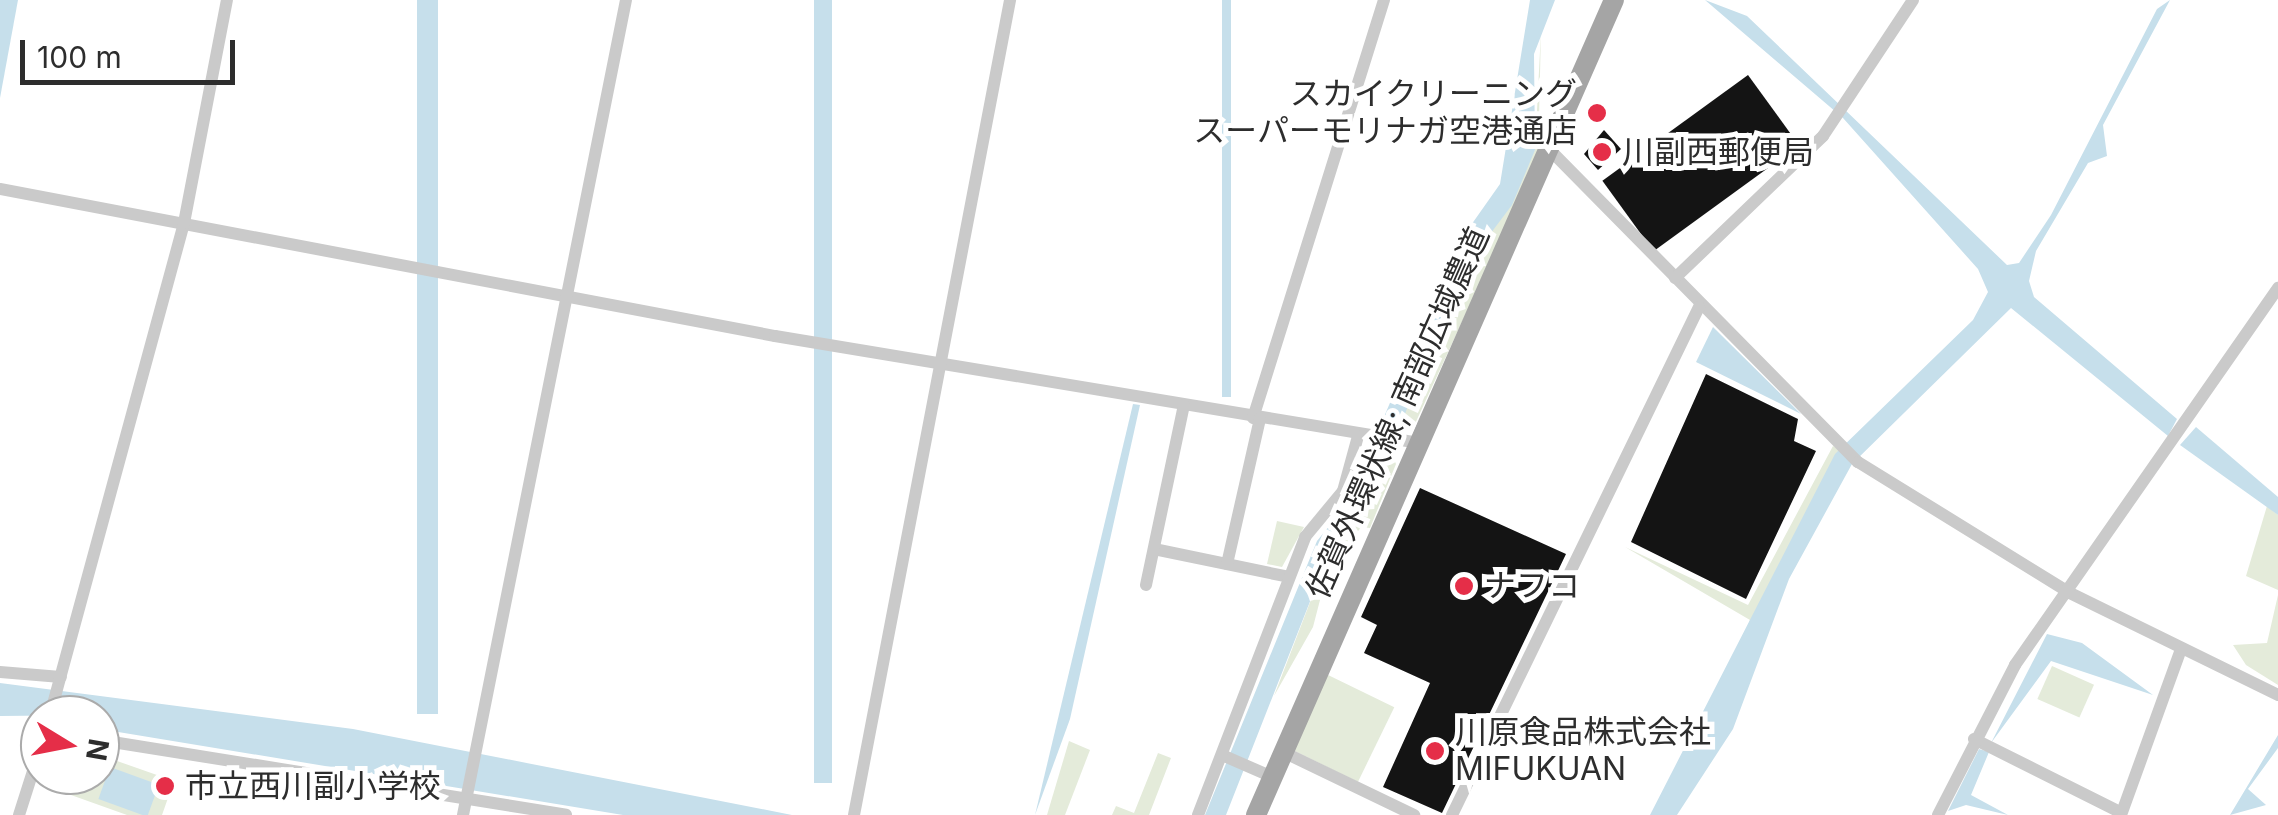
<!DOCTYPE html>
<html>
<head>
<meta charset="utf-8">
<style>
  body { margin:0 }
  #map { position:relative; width:2278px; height:815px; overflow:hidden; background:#fff; font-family:Inter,"Noto Sans JP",sans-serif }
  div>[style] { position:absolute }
  .green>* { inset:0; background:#e4ebda; transform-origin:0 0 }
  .water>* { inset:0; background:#c6dfeb; transform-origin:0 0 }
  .building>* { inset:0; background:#141414; transform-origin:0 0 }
  .minor>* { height:12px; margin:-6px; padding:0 6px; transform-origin:6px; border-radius:6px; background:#cacaca }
  .primary>* { height:20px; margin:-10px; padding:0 10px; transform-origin:10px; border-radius:10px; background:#a5a5a5 }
  .dots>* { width:28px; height:28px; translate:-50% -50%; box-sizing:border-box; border:5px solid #fff; border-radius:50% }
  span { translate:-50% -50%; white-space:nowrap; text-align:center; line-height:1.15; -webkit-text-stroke:10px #fff; paint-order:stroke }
  .poi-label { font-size:32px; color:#2d2d2d }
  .right { translate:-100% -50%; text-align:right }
  .left { translate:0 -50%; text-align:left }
  .street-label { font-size:32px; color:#2d2d2d }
  .north { position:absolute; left:20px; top:695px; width:100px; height:100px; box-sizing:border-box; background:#fff; border:2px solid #ababab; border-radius:50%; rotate:100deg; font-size:28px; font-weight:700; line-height:40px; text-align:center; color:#2d2d2d }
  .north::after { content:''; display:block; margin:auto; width:35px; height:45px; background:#e52e48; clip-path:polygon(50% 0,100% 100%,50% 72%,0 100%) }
  .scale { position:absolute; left:20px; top:40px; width:215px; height:45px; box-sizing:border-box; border:5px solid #2d2d2d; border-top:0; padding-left:12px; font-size:30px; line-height:35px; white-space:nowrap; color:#2d2d2d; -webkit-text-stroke:8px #fff; paint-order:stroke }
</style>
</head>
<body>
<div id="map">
  <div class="green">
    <i style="clip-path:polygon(1541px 31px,1539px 119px,1549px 133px,1414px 426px,1394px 432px,1428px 349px,1422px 375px,1451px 318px,1454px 282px,1535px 150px)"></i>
    <i style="clip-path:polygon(1833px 446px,1840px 450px,1728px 676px,1750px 620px,1625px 547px,1748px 605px)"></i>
    <i style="clip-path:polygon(1391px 452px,1396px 464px,1370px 528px,1361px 527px,1326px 577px,1313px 627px,1274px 696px,1322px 571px)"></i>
    <i style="clip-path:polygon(2267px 506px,2278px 515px,2278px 590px,2246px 576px)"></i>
    <i style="clip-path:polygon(1277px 521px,1304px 527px,1282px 567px,1267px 564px)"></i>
    <i style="clip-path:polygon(2278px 595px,2278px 685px,2246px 665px,2233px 645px,2267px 643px)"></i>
    <i style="left:2052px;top:666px;width:46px;height:36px;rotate:24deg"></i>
    <i style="left:1326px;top:674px;width:76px;height:83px;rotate:26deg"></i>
    <i style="clip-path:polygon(1069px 741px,1090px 750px,1065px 815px,1047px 815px)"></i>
    <i style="clip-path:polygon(1158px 753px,1171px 758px,1149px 815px,1112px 815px,1116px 806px,1134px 813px)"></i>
    <i style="clip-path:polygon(100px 755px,174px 781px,162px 815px,127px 815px,57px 790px,62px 775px,100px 775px)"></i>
  </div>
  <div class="water">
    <i style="clip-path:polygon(0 0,18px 0,0 98px)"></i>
    <i style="left:417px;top:0;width:21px;height:714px"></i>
    <i style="left:814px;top:0;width:18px;height:783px"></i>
    <i style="left:1222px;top:0;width:9px;height:397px"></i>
    <i style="clip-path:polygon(1530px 0,1555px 0,1534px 54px,1535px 150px,1512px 205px,1454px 282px,1376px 492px,1322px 571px,1226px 815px,1205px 815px,1317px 541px,1347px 504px,1457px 245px,1500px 184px)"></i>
    <i style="clip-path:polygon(1705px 0,1747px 16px,2007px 265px,2019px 263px,2051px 215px,2157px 9px,2170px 0,2103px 125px,2107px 156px,2088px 163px,2036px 251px,2029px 281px,2034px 297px,2177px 419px,2168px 436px,2011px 308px,1852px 464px,1789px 579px,1733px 729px,1677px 815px,1650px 815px,1835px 454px,1973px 320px,1988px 292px,1978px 269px,1843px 118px)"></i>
    <i style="clip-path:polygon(1713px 327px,1801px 414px,1696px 362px)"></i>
    <i style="clip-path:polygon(1133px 404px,1140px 405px,1070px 719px,1035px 815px)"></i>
    <i style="clip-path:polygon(2196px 427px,2278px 497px,2278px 515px,2180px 445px)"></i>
    <i style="clip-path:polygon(2047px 634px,2082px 643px,2153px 695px,2051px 661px,1991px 743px)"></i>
    <i style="clip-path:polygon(0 683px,353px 729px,792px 815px,623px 815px,100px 729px,100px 715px,0 716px)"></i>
    <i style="clip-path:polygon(2278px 735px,2278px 748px,2248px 789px,2266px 805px,2230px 815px)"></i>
    <i style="clip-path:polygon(1979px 749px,1989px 752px,1971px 795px,2008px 815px,1966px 805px,1948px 811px)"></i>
    <i style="left:110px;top:767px;width:52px;height:34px;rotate:20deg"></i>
  </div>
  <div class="building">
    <i style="left:1748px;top:75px;width:87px;height:180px;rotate:54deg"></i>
    <i style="clip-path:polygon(1604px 130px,1621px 149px,1598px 170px,1584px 154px)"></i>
    <i style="clip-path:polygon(1706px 374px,1798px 419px,1794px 441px,1816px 451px,1746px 599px,1631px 542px)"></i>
    <i style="clip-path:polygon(1420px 488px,1566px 554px,1442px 813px,1383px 787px,1430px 683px,1364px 653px,1377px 625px,1361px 617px)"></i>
  </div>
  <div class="minor">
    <i style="left:1549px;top:149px;width:440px;rotate:45.4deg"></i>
    <i style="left:1858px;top:462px;width:249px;rotate:31.7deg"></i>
    <i style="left:2070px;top:593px;width:232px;rotate:26.1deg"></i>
    <i style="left:0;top:189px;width:789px;rotate:10.74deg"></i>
    <i style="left:775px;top:336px;width:653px;rotate:9.43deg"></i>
    <i style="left:1675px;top:278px;width:205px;rotate:-43.8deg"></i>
    <i style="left:1823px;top:136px;width:163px;rotate:-56.5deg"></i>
    <i style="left:1253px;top:418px;width:438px;rotate:-72.6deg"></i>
    <i style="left:1154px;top:549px;width:138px;rotate:11.7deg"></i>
    <i style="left:1227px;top:564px;width:149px;rotate:-77.2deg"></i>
    <i style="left:1146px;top:585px;width:184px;rotate:-78.1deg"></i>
    <i style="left:0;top:672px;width:61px;rotate:4.7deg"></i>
    <i style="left:50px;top:715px;width:510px;rotate:-74.76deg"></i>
    <i style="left:184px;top:223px;width:227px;rotate:-79.1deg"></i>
    <i style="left:1974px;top:739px;width:163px;rotate:26.6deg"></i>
    <i style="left:100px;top:740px;width:472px;rotate:9.1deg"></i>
    <i style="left:1281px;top:751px;width:148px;rotate:25.7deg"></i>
    <i style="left:1222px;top:755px;width:52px;rotate:23.6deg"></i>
    <i style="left:19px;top:815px;width:69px;rotate:-72.3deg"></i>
    <i style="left:463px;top:815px;width:831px;rotate:-78.69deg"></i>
    <i style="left:854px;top:815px;width:830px;rotate:-79.16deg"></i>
    <i style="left:1198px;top:815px;width:298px;rotate:-68.9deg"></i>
    <i style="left:1305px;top:537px;width:60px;rotate:-50.4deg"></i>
    <i style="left:1343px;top:491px;width:57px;rotate:-74.7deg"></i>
    <i style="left:1452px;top:815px;width:565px;rotate:-64.07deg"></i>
    <i style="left:1938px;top:815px;width:169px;rotate:-62.8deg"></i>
    <i style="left:2015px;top:665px;width:460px;rotate:-55.1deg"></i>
    <i style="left:2121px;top:815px;width:173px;rotate:-70.1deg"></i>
  </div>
  <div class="primary">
    <i style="left:1256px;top:815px;width:890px;rotate:-66.29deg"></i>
  </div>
  <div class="dots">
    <i style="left:1597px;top:113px;background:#e52e48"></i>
    <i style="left:1602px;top:152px;background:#e52e48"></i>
    <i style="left:1464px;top:586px;background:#e52e48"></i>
    <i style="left:1435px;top:751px;background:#e52e48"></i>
    <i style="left:165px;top:786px;background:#e52e48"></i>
  </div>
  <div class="poi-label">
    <span class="right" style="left:1577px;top:113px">スカイクリーニング<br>スーパーモリナガ空港通店</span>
    <span class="left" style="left:1622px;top:152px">川副西郵便局</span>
    <span class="left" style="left:1484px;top:586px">ナフコ</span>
    <span class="left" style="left:1455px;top:751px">川原食品株式会社<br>MIFUKUAN</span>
    <span class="left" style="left:185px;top:786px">市立西川副小学校</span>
  </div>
  <div class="street-label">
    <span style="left:1398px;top:413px;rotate:-66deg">佐賀外環状線; 南部広域農道</span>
  </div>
  <div class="north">N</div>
  <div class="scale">100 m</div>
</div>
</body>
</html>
